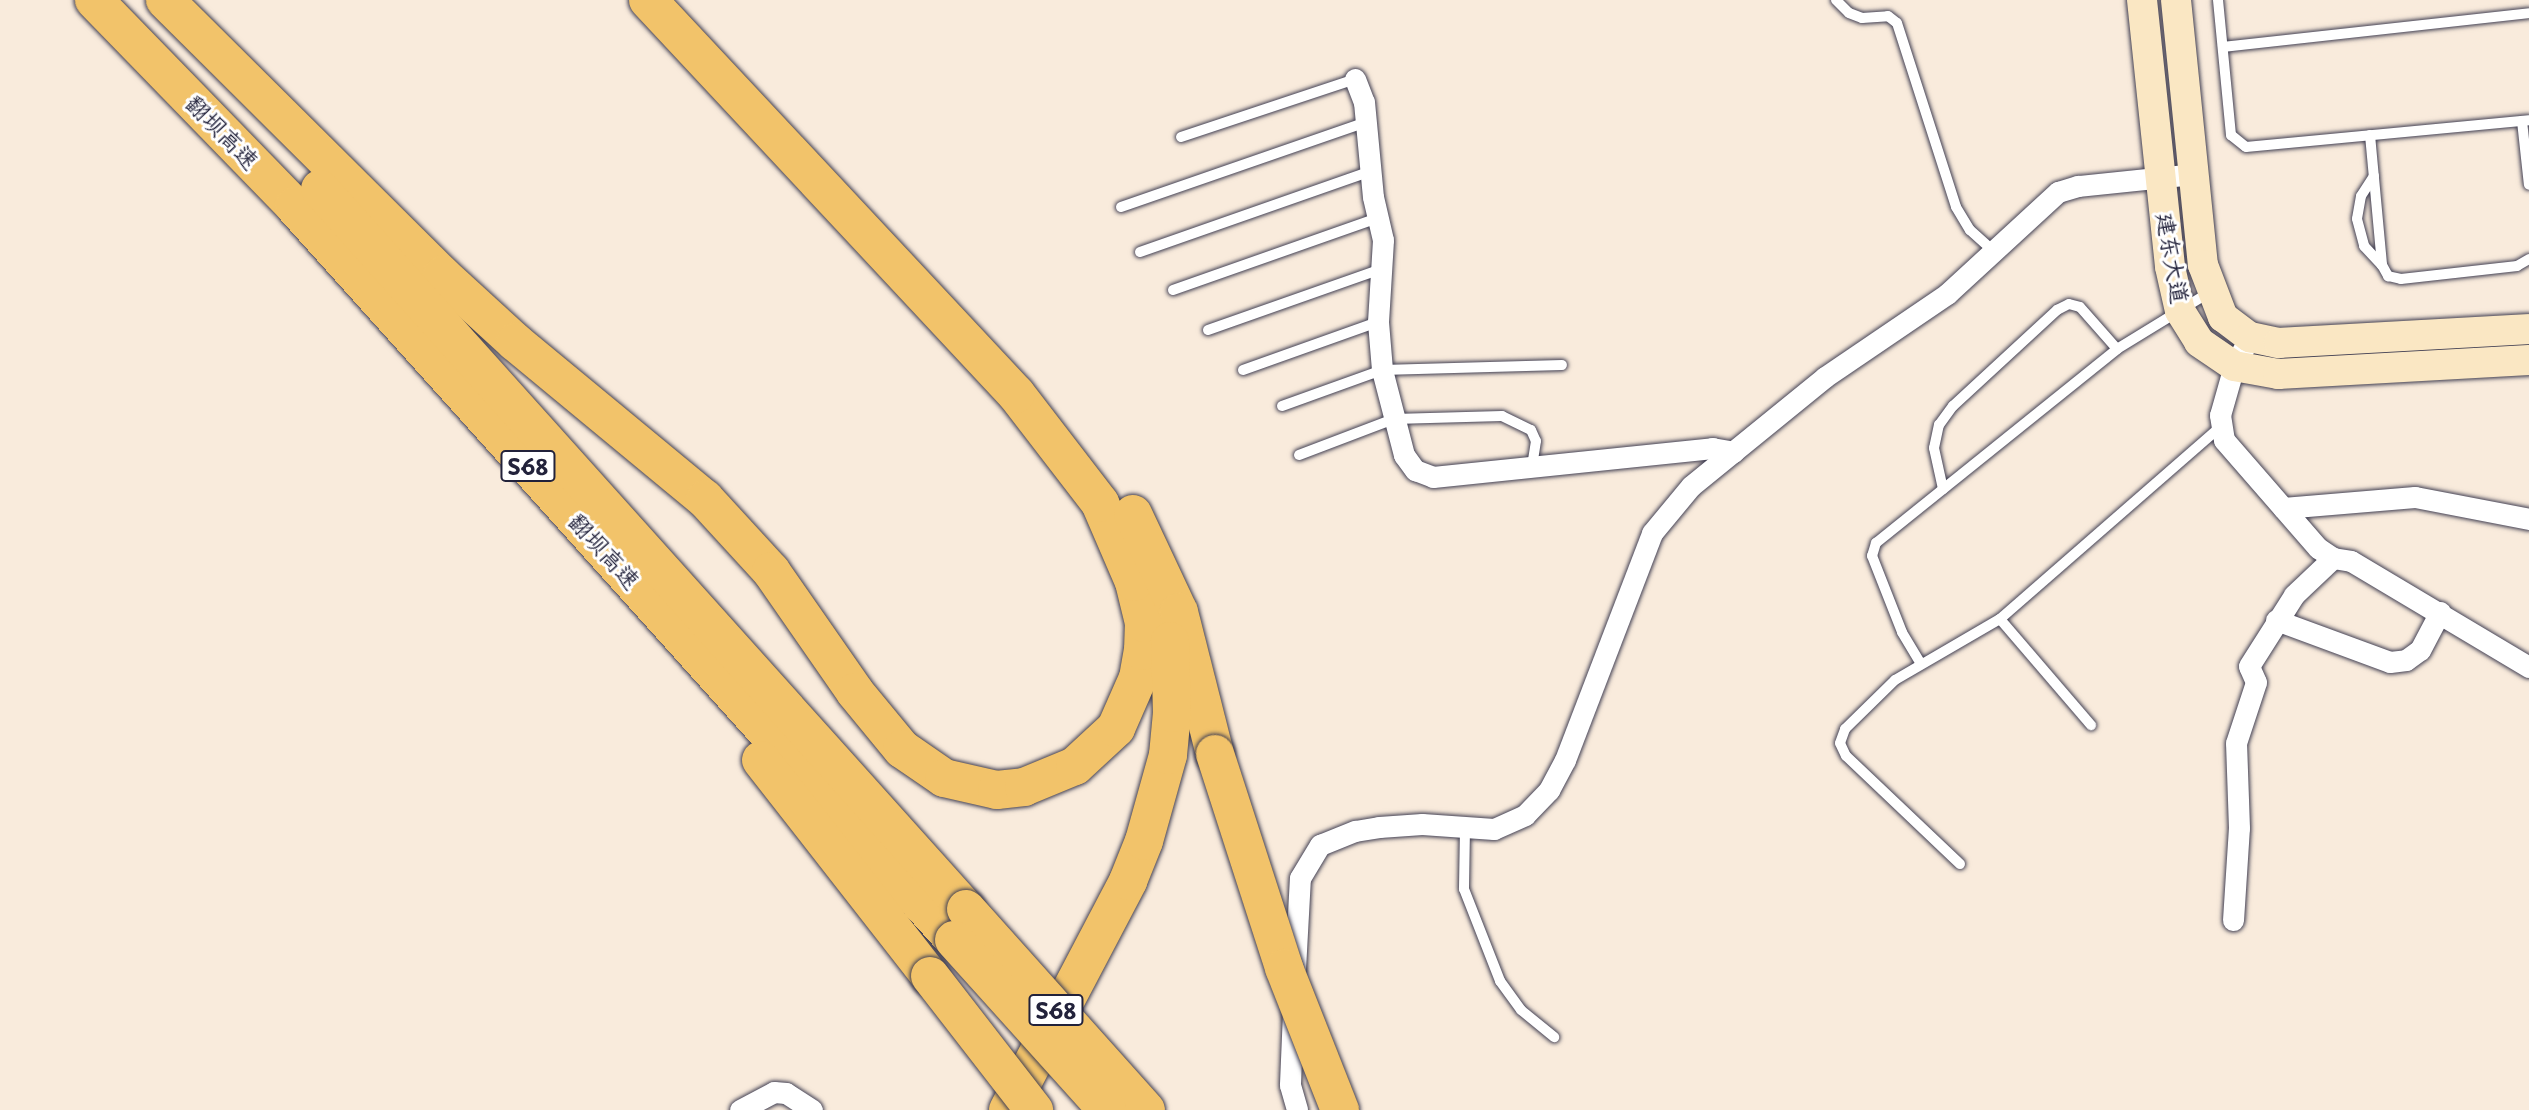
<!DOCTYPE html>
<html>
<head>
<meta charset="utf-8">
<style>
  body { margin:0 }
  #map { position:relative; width:2529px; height:1110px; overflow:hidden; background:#f9ebdc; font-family:"Playpen Sans","LXGW WenKai TC",sans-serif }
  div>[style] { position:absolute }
  .roads { filter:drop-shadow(0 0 2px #424053) drop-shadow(0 0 2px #424053) }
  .lane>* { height:10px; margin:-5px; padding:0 5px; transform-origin:5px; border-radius:5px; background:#fff }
  .street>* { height:21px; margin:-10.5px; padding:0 10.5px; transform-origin:10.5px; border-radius:10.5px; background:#fff }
  .secondary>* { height:30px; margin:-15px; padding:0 15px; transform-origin:15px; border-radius:15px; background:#fae7c3 }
  .highway>* { height:38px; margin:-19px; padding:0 19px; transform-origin:19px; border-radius:19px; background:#f2c36a }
  .bridges { filter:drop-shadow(0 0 2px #424053) drop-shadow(0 0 2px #424053) }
  .highway-bridge>* { height:38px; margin:-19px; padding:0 19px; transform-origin:19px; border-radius:19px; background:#f2c36a }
  span { translate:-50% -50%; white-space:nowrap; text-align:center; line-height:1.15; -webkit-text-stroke:6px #fff; paint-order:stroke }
  .shield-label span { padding:2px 5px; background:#fff; border:2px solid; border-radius:5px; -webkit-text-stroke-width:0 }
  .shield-label { font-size:21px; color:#22223b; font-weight:700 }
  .street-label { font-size:23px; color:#22223b }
</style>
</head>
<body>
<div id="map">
  <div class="roads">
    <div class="lane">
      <i style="left:1836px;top:0;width:18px;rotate:45deg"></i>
      <i style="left:1849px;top:13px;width:14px;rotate:21deg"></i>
      <i style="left:1862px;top:18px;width:26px;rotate:-4deg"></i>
      <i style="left:1888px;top:16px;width:11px;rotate:38deg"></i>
      <i style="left:1897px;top:23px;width:193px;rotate:72.2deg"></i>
      <i style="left:1956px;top:207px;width:27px;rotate:59deg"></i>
      <i style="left:1970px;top:230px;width:30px;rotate:42deg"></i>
      <i style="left:2218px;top:0;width:136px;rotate:84.5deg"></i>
      <i style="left:2231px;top:135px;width:19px;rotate:39deg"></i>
      <i style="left:2246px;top:147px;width:284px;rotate:-5.4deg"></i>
      <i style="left:2223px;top:47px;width:308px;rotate:-6.3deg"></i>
      <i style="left:2522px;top:121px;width:64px;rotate:83.8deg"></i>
      <i style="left:2370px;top:135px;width:131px;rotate:84.7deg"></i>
      <i style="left:2382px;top:265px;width:13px;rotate:61deg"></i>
      <i style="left:2388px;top:276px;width:13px;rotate:13deg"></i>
      <i style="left:2401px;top:279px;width:117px;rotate:-6.4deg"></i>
      <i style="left:2517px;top:266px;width:14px;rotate:-30deg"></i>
      <i style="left:1181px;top:137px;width:183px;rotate:-18.4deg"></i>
      <i style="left:2374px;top:176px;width:24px;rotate:123deg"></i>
      <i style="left:2361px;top:196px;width:23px;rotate:100deg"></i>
      <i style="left:2357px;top:219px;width:28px;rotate:75deg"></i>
      <i style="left:2364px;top:246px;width:26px;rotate:47deg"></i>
      <i style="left:1121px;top:207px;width:259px;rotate:-19.1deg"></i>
      <i style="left:1140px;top:252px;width:245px;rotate:-19.3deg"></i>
      <i style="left:1173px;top:290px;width:217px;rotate:-19.4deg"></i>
      <i style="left:1208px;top:330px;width:187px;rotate:-19.4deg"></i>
      <i style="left:1243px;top:370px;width:143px;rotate:-19.6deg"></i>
      <i style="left:1282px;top:406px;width:106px;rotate:-19.8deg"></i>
      <i style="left:1382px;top:370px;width:180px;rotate:-1.6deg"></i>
      <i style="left:1299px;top:455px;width:102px;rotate:-20.8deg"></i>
      <i style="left:1394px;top:419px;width:108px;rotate:-1.6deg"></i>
      <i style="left:1502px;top:416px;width:32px;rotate:26deg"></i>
      <i style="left:1531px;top:430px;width:12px;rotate:66deg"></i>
      <i style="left:1536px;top:441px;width:26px;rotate:99deg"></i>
      <i style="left:1943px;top:489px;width:42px;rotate:-102.4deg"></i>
      <i style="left:1934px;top:448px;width:24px;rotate:-78deg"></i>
      <i style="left:1939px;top:425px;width:24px;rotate:-54deg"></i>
      <i style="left:1953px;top:406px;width:142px;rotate:-42.7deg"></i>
      <i style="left:2057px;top:310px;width:13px;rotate:-27deg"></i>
      <i style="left:2069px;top:304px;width:11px;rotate:15deg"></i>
      <i style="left:2080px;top:307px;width:56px;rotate:48.6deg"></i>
      <i style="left:2000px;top:619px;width:140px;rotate:49.4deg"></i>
      <i style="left:1921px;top:664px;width:37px;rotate:-121deg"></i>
      <i style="left:1902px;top:632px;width:82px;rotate:-111.5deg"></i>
      <i style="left:1872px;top:556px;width:14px;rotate:-73deg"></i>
      <i style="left:1876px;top:543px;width:309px;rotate:-38.8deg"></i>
      <i style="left:2117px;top:349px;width:109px;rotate:-31.5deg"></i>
      <i style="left:1465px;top:829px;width:60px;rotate:91deg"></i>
      <i style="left:1464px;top:889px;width:99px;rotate:68.6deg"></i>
      <i style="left:1500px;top:981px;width:36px;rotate:54deg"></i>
      <i style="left:1521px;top:1010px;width:43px;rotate:39.3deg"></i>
      <i style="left:1960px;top:864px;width:157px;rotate:-136.5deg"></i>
      <i style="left:1846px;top:756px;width:14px;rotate:-115deg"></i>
      <i style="left:1840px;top:743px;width:15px;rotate:-70deg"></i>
      <i style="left:1845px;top:729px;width:70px;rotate:-44.4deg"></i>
      <i style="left:1895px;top:680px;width:121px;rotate:-30.2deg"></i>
      <i style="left:2000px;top:619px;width:291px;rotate:-41.1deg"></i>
    </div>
    <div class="street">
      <i style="left:1355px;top:79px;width:25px;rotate:69deg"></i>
      <i style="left:1364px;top:102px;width:95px;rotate:84.6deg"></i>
      <i style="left:1373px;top:197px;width:44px;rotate:76.9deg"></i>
      <i style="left:1383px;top:240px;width:82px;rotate:93.5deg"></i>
      <i style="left:1378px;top:322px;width:48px;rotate:85.2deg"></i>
      <i style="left:1382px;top:370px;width:88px;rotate:75.5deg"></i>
      <i style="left:1404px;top:455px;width:19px;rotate:54deg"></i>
      <i style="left:1415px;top:470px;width:19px;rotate:21deg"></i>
      <i style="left:1433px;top:477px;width:281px;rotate:-5.9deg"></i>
      <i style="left:1712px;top:448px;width:22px;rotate:10deg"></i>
      <i style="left:2250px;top:337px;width:33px;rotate:119deg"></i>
      <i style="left:2234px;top:366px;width:51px;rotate:105.9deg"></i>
      <i style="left:2220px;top:415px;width:25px;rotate:81deg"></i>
      <i style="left:2224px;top:440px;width:143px;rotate:49deg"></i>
      <i style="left:2318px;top:548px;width:18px;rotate:34deg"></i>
      <i style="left:2333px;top:558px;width:18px;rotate:9deg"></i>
      <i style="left:2351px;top:561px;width:207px;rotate:30.8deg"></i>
      <i style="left:2283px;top:508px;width:132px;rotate:-4.8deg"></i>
      <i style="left:2415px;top:497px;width:116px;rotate:10.9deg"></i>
      <i style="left:2276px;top:620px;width:121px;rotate:20.2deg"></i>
      <i style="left:2390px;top:662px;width:16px;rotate:-7deg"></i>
      <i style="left:2406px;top:660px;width:17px;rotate:-36deg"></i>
      <i style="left:2420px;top:650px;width:43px;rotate:-62.2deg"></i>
      <i style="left:2233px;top:920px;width:92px;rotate:-86.3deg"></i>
      <i style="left:2239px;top:828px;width:85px;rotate:-92deg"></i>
      <i style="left:2236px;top:743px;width:64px;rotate:-71.8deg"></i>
      <i style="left:2256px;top:682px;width:17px;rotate:-114deg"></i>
      <i style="left:2249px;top:666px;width:84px;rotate:-57.6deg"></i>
      <i style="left:2294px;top:595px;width:54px;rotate:-43.5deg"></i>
      <i style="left:1295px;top:969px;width:91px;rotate:-86.9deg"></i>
      <i style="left:1300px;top:878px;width:39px;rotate:-59deg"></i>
      <i style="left:1320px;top:845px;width:38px;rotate:-22deg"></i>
      <i style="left:1355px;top:831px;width:24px;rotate:-9deg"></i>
      <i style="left:1379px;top:827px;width:43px;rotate:-4deg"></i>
      <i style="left:1422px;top:824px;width:72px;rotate:4deg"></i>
      <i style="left:1494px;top:829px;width:34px;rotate:-24deg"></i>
      <i style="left:1525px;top:815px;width:35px;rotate:-46deg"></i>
      <i style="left:1549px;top:790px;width:34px;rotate:-62deg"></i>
      <i style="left:1565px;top:760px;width:243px;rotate:-69deg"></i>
      <i style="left:1652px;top:533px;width:61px;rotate:-50.3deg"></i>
      <i style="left:1691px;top:486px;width:173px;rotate:-39.1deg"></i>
      <i style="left:1825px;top:377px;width:148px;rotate:-34.2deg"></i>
      <i style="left:1947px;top:294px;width:151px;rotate:-42.6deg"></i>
      <i style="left:2058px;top:192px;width:21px;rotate:-17deg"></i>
      <i style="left:2078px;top:186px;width:117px;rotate:-5.9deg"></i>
      <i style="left:1293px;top:1012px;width:73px;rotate:92.4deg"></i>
      <i style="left:1290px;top:1085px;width:26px;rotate:74deg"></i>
      <i style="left:740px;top:1110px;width:38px;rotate:-28deg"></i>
      <i style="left:774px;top:1092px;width:12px;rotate:5deg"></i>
      <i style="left:786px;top:1093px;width:31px;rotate:33deg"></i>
    </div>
    <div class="secondary">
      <i style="left:2142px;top:0;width:268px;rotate:84deg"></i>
      <i style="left:2170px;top:267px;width:45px;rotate:77.2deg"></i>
      <i style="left:2180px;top:311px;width:36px;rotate:58deg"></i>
      <i style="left:2199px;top:342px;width:42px;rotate:34.4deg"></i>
      <i style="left:2234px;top:366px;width:45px;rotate:10.3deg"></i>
      <i style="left:2278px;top:374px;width:251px;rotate:-3.2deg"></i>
      <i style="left:2176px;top:0;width:266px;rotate:84.2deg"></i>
      <i style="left:2203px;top:265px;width:56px;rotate:69deg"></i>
      <i style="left:2223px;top:317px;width:34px;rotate:37deg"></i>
      <i style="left:2250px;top:337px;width:30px;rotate:12deg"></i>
      <i style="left:2279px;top:343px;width:250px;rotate:-3.2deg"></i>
    </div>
    <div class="highway">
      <i style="left:94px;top:0;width:287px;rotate:45.8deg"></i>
      <i style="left:294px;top:206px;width:987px;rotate:48.04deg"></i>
      <i style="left:165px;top:0;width:390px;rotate:44.8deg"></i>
      <i style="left:442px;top:275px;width:99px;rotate:42.5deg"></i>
      <i style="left:515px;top:342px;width:246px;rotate:39.6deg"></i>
      <i style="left:705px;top:499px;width:98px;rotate:47.5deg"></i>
      <i style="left:771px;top:571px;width:147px;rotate:55.2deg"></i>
      <i style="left:855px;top:692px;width:74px;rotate:50.5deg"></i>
      <i style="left:902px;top:749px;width:51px;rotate:34.6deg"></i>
      <i style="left:944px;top:778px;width:54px;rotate:12.8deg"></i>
      <i style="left:997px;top:790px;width:27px;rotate:-6deg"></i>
      <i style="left:1024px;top:787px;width:55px;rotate:-22.4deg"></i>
      <i style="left:1075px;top:766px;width:56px;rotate:-42.8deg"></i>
      <i style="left:1116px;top:728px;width:55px;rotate:-66.3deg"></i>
      <i style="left:1138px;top:678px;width:27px;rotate:-80deg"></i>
      <i style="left:1143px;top:651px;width:28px;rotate:-88deg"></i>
      <i style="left:1144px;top:623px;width:42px;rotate:-103.7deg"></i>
      <i style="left:1134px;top:582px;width:86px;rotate:-113.3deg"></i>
      <i style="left:1100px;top:503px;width:138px;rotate:-127.6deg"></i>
      <i style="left:1016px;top:394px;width:539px;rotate:-133.05deg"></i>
      <i style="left:320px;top:189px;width:967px;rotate:48.1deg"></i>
      <i style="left:1133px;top:514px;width:108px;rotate:64.9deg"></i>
      <i style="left:1179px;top:612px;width:146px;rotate:75.8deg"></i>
      <i style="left:761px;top:760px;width:274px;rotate:52deg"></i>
      <i style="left:1008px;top:1110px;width:259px;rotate:-62.3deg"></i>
      <i style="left:1128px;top:881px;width:43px;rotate:-68.2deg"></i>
      <i style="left:1144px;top:841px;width:89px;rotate:-74.4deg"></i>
      <i style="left:1168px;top:755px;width:42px;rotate:-84.6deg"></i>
      <i style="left:1172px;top:713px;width:72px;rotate:-91.6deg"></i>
    </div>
  </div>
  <div class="bridges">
    <div class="highway-bridge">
      <i style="left:1215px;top:754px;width:225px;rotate:72.1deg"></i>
      <i style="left:1284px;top:968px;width:153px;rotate:68.5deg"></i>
      <i style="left:966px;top:909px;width:270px;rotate:48.2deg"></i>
      <i style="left:954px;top:940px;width:229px;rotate:48deg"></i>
      <i style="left:930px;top:976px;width:170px;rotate:52.2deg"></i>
    </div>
  </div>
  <div class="shield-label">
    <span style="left:528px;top:466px">S68</span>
    <span style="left:1056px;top:1010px">S68</span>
  </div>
  <div class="street-label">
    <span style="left:223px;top:132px;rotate:46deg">翻坝高速</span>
    <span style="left:2173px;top:258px;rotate:80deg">建东大道</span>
    <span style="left:605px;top:551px;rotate:48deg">翻坝高速</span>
  </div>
</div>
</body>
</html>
